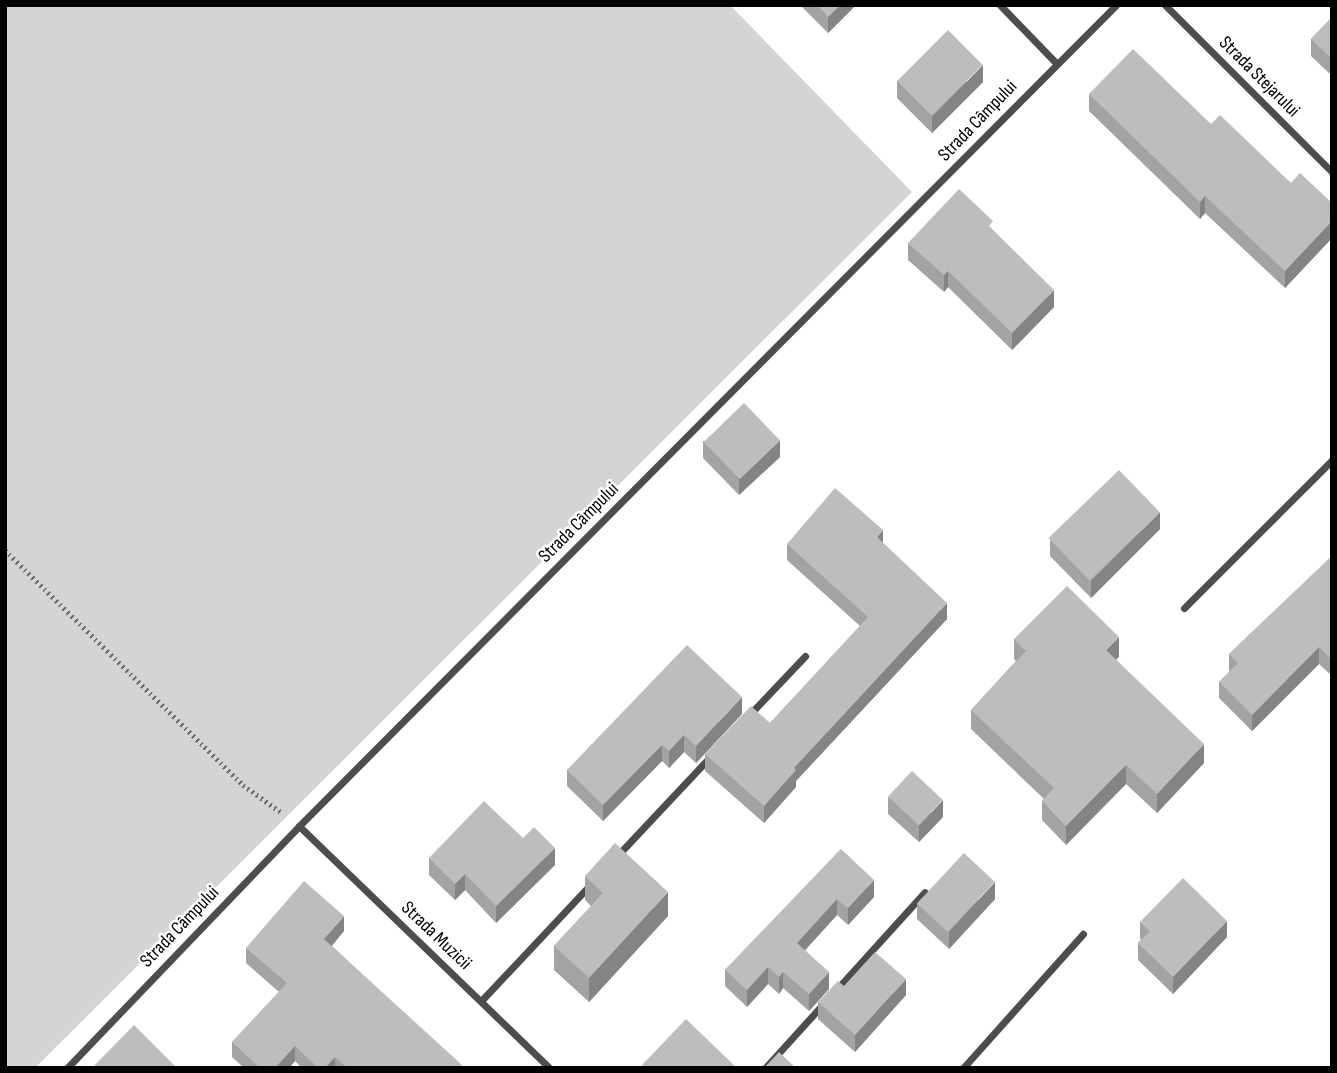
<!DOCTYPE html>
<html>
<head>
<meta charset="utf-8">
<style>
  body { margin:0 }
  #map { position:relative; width:1337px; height:1073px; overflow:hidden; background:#fff; font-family:"Sofia Sans Condensed",sans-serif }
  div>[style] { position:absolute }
  .green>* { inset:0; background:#d4d4d4 }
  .path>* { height:4.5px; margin-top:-2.25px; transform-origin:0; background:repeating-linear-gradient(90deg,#6f6f6f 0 2px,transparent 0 5.5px) }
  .minor>* { height:7px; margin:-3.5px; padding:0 3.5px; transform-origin:3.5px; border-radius:3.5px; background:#4d4d4d }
  .wall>* { inset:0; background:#a3a3a3 }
  .shaded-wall>* { inset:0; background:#848484 }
  .building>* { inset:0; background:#bdbdbd; transform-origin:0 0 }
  span { translate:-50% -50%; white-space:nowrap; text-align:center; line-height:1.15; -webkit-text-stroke:5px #fff; paint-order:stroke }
  .street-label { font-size:19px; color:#000 }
  .frame { position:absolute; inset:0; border:7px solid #000; pointer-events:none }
</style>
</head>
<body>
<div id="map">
  <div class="green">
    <i style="clip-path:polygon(5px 5px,730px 5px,912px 192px,35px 1068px,5px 1068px)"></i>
  </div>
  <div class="path">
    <i style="left:5px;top:550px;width:334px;rotate:44.6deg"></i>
    <i style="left:243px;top:785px;width:47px;rotate:35.4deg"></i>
  </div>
  <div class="minor">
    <i style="left:1000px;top:5px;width:81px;rotate:46deg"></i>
    <i style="left:1165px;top:5px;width:236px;rotate:45deg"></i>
    <i style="left:1184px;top:608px;width:209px;rotate:-45deg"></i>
    <i style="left:750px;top:714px;width:80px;rotate:-46.5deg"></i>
    <i style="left:299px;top:826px;width:349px;rotate:44deg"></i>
    <i style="left:616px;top:857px;width:139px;rotate:-46.8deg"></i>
    <i style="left:836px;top:990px;width:132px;rotate:-47.8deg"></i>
    <i style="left:481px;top:1001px;width:161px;rotate:-46.8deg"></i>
    <i style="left:67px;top:1068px;width:335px;rotate:-46.2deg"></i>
    <i style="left:299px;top:826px;width:1158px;rotate:-45.14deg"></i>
    <i style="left:765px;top:1068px;width:86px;rotate:-47.8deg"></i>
    <i style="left:963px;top:1068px;width:180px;rotate:-48.2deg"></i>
  </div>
  <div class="wall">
    <i style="clip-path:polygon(800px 5px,856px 5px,828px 33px)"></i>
    <i style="clip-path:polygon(1332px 17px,1332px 76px,1311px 56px,1311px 39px)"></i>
    <i style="clip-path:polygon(897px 81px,983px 82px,932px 133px,897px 98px)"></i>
    <i style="clip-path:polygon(1089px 94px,1211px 124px,1291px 183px,1332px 203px,1332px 238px,1285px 288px,1205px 213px,1200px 219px,1089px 111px)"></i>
    <i style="clip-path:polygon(993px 230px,1054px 307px,1012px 350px,948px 287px,944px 292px,908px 260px,908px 243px)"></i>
    <i style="clip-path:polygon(703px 441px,780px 457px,739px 495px,703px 458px)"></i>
    <i style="clip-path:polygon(1160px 529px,1091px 598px,1050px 556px,1050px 540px)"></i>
    <i style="clip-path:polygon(883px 543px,947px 619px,796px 781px,796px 787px,764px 823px,705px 771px,705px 754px,770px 723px,860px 626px,787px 560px,787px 544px)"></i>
    <i style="clip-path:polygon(1332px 556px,1332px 676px,1319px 664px,1252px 731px,1219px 698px,1219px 682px,1230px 671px,1229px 670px,1229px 654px)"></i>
    <i style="clip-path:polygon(1014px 639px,1119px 657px,1116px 659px,1204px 763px,1157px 813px,1126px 784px,1066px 845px,1042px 820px,1042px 801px,1044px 799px,971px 729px,971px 710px,1016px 661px,1014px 659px)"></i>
    <i style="clip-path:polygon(742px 714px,696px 763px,684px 752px,669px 768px,662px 761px,603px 821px,567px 786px,567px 770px)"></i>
    <i style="clip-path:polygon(888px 797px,943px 817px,919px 842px,888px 814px)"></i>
    <i style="clip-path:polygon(523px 838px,555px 865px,496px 923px,465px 890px,455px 900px,429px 875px,429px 858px)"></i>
    <i style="clip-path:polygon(841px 849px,874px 897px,848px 925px,837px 915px,805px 950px,829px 989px,809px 1011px,783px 988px,779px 994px,768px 984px,747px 1007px,725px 986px,725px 970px)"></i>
    <i style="clip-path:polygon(585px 876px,668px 916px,589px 1002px,554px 970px,554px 946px,591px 906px,585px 900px)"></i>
    <i style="clip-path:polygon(995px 899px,949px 949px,917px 919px,917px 903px)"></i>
    <i style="clip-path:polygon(1140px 922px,1227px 937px,1173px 994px,1138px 960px,1138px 943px,1141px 940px,1140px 938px)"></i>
    <i style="clip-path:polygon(344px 931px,332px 946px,462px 1068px,302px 1068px,295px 1061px,289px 1068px,244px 1068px,232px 1057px,232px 1042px,279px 992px,246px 963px,246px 948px)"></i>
    <i style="clip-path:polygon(844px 986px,906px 995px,855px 1052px,818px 1019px,818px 1002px)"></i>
  </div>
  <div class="shaded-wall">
    <i style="clip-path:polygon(840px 5px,856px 5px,828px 33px,828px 17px)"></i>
    <i style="clip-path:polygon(983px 65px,983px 82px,932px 133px,932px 117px)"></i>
    <i style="clip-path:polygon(1205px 196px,1205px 213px,1200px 219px,1200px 202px)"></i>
    <i style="clip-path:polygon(1332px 221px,1332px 238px,1285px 288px,1285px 271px)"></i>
    <i style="clip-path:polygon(948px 271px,948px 287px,944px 292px,944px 275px)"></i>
    <i style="clip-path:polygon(1054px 290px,1054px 307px,1012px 350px,1012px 333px)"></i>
    <i style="clip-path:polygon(780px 440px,780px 457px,739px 495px,739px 478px)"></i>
    <i style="clip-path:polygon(1160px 512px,1160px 529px,1091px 598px,1091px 581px)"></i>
    <i style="clip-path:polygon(883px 530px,883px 547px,877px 537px)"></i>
    <i style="clip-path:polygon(947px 603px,947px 619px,796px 781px,796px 787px,764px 823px,764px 806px,794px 768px)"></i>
    <i style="clip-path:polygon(1119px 637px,1119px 657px,1106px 669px,1106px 650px)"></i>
    <i style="clip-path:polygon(1319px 647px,1319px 664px,1252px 731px,1252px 715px)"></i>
    <i style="clip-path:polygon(742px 697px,742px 714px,696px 763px,696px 746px)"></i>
    <i style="clip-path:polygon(684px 735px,684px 752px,669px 768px,669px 751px)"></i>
    <i style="clip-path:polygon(1204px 744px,1204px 763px,1157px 813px,1157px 794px)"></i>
    <i style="clip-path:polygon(662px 745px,662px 761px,603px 821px,603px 805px)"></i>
    <i style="clip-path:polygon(1126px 765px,1126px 784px,1066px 845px,1066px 826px)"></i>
    <i style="clip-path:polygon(943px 800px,943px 817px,919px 842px,919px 826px)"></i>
    <i style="clip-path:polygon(555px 848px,555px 865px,496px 923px,496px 906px)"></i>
    <i style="clip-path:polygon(465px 874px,465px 890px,455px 900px,455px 884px)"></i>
    <i style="clip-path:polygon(874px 880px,874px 897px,848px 925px,848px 908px)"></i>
    <i style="clip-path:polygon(995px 882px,995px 899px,949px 949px,949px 932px)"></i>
    <i style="clip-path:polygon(668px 892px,668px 916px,589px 1002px,589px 978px)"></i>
    <i style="clip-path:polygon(837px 899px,837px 915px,797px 959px,797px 943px)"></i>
    <i style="clip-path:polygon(344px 916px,344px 931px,324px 954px,324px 939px)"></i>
    <i style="clip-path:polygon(1227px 921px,1227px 937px,1173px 994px,1173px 977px)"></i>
    <i style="clip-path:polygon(768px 967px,768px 984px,747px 1007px,747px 990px)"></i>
    <i style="clip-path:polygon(783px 972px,783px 988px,779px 994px,779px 977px)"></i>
    <i style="clip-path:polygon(829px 972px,829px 989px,809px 1011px,809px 994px)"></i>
    <i style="clip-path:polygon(906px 979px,906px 995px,855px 1052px,855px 1035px)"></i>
    <i style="clip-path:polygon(295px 1046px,295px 1061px,289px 1068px,275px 1068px)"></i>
    <i style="clip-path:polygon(335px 1057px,335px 1068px,325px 1068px)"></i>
  </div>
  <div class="building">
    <i style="clip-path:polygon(817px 5px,840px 5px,828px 17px)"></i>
    <i style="clip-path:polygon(1332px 17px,1332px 59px,1311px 39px)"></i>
    <i style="left:948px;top:30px;width:49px;height:72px;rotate:45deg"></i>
    <i style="clip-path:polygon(1133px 49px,1211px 124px,1220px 115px,1291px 183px,1300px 173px,1332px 203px,1332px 221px,1285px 271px,1205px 196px,1200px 202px,1089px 94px)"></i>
    <i style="clip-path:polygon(959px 189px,993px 221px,989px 226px,1054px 290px,1012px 333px,948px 271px,944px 275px,908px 243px)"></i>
    <i style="left:744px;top:403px;width:52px;height:56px;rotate:46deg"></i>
    <i style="left:1119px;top:470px;width:59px;height:98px;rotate:46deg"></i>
    <i style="clip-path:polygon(835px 488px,883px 530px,877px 537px,947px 603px,794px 768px,796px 770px,764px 806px,705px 754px,751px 706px,770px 723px,868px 617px,787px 544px)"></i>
    <i style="clip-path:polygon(1332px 556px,1332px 660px,1319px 647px,1252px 715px,1219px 682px,1238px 663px,1229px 654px)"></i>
    <i style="clip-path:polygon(1067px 586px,1119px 637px,1106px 650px,1204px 744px,1157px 794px,1126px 765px,1066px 826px,1042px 801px,1054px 788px,971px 710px,1026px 651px,1014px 639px)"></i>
    <i style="clip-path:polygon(687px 645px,742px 697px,696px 746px,684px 735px,669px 751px,662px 745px,603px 805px,567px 770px)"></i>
    <i style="left:912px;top:771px;width:42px;height:35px;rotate:43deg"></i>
    <i style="clip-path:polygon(484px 801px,523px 838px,534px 827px,555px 848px,496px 906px,465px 874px,455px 884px,429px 858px)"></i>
    <i style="clip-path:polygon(615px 843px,668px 892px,589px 978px,554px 946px,603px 893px,585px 876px)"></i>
    <i style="clip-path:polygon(841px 849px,874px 880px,848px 908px,837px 899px,797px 943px,829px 972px,809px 994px,783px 972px,779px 977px,768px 967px,747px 990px,725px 970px)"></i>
    <i style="left:964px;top:853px;width:42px;height:69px;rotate:43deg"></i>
    <i style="clip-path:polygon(1183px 878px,1227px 921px,1173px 977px,1138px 943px,1150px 931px,1140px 922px)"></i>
    <i style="clip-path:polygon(304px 881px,344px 916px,324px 939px,462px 1065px,460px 1068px,348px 1068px,335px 1057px,325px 1068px,318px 1068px,295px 1046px,275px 1068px,260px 1068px,232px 1042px,287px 983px,246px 948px)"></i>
    <i style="clip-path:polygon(875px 952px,906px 979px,855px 1035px,818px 1002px,838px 981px,844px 986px)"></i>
    <i style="clip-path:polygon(686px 1019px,737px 1068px,645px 1068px,642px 1065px)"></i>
    <i style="clip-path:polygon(134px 1025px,177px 1068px,92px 1068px)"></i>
    <i style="clip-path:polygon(779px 1052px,796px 1068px,764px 1068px)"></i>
  </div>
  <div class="street-label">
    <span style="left:1259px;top:77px;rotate:45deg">Strada Stejarului</span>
    <span style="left:978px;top:121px;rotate:-46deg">Strada Câmpului</span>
    <span style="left:579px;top:523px;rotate:-45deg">Strada Câmpului</span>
    <span style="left:180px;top:927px;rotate:-46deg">Strada Câmpului</span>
    <span style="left:436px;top:936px;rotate:44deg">Strada Muzicii</span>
  </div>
  <div class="frame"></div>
</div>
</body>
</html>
